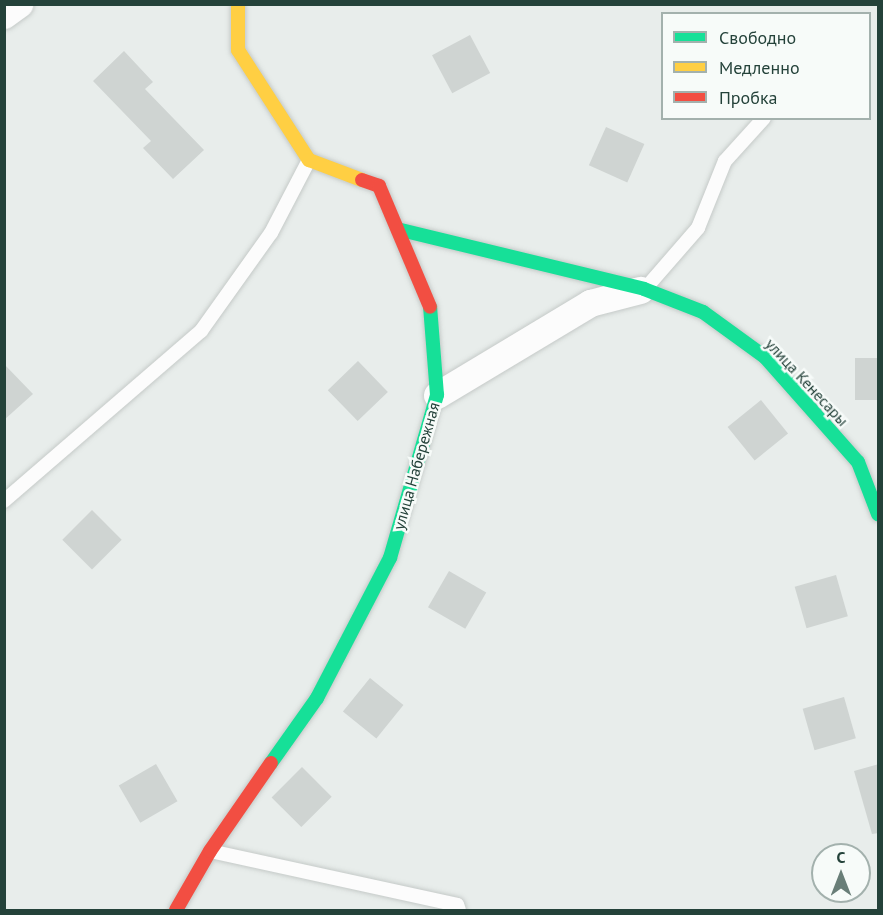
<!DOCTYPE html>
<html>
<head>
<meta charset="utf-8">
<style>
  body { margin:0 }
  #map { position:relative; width:883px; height:915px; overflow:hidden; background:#e8edeb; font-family:"PT Sans",sans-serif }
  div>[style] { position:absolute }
  .building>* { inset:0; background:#cfd4d2; transform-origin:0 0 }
  .roads { filter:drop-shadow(0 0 2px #c5cac8) drop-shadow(0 0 2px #c5cac8) }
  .lane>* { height:14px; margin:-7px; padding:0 7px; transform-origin:7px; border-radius:7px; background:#fcfcfc }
  .street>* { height:27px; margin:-13.5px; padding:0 13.5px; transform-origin:13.5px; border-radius:13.5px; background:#fcfcfc }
  .fast>* { height:14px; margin:-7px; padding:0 7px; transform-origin:7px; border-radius:7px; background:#16e098 }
  .slow>* { height:14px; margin:-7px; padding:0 7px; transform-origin:7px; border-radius:7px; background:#ffcf43 }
  .jam>* { height:14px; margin:-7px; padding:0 7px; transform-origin:7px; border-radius:7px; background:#f24e42 }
  span { translate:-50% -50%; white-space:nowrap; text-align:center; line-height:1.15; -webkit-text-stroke:5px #f7fbf9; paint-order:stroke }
  .street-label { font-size:16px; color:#24423a }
  .frame { position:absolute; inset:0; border:6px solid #24423a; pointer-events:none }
  .legend { position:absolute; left:661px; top:12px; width:210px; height:108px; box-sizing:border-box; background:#f7fbf9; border:2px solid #a3b1ad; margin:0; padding:8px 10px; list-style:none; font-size:18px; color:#24423a }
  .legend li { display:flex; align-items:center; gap:12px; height:30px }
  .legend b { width:30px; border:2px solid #a3b1ad }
  .north { position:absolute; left:811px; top:843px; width:60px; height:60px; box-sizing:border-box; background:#f7fbf9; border:2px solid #a3b1ad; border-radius:50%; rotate:0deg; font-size:16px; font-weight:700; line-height:24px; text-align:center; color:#24423a }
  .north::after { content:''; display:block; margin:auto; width:21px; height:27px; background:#697e78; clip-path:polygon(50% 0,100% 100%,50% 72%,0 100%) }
</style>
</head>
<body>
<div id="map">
  <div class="building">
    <i style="left:470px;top:35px;width:43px;height:43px;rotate:62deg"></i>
    <i style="clip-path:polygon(124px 51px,153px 82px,145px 89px,204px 150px,173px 179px,143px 148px,151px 141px,93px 81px)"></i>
    <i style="left:606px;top:127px;width:42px;height:42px;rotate:24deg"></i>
    <i style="left:855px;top:358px;width:24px;height:42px"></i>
    <i style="left:358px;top:361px;width:43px;height:42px;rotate:46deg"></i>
    <i style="clip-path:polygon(4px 364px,33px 394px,4px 420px)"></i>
    <i style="left:761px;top:400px;width:43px;height:43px;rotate:51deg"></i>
    <i style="left:92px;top:510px;width:42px;height:42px;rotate:45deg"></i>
    <i style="left:449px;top:571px;width:43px;height:42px;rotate:30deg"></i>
    <i style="left:836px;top:575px;width:43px;height:43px;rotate:74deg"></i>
    <i style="left:370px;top:678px;width:43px;height:43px;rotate:39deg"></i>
    <i style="left:844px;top:697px;width:43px;height:43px;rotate:74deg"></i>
    <i style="left:156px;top:764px;width:43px;height:43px;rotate:60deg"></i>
    <i style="clip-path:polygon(879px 764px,879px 833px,872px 834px,854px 771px)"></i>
    <i style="left:302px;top:767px;width:42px;height:43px;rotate:45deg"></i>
  </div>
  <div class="roads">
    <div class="lane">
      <i style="left:645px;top:289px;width:81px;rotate:-49deg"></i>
      <i style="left:698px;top:228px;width:72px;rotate:-68.1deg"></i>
      <i style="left:725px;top:161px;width:58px;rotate:-47.8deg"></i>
      <i style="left:4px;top:501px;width:260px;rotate:-40.8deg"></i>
      <i style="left:201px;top:331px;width:120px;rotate:-54.5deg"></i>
      <i style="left:271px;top:233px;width:82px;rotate:-62.5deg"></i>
      <i style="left:210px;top:851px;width:253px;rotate:12.3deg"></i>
      <i style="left:457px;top:905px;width:5px;rotate:68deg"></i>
    </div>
    <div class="street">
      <i style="left:4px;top:15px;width:19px;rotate:-36deg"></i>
      <i style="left:437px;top:395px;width:179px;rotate:-31deg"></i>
      <i style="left:590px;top:303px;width:52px;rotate:-14.6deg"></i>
    </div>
    <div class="fast">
      <i style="left:401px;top:230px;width:250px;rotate:13.6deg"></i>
      <i style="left:644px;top:289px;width:63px;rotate:21.3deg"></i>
      <i style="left:703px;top:312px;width:77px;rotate:36deg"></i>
      <i style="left:765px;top:357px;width:140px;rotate:48.5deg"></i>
      <i style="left:858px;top:462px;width:56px;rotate:69deg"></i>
      <i style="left:271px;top:763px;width:80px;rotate:-54.7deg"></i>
      <i style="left:317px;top:698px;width:158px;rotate:-62.5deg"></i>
      <i style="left:390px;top:558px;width:170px;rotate:-73.9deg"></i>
      <i style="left:437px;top:395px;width:88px;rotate:-94.5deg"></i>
    </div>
    <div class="slow">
      <i style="left:238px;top:4px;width:46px;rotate:90deg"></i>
      <i style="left:238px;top:50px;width:131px;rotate:57.2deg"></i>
      <i style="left:309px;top:160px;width:57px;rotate:20.7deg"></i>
    </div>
    <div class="jam">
      <i style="left:362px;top:180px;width:18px;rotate:19deg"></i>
      <i style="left:379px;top:186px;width:131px;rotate:67.1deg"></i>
      <i style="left:176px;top:910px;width:68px;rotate:-60deg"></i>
      <i style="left:210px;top:851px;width:107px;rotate:-55.3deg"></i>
    </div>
  </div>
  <div class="street-label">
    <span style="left:807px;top:382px;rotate:47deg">улица Кенесары</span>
    <span style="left:416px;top:466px;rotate:-74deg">улица Набережная</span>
  </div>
  <div class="frame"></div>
  <ul class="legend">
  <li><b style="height:8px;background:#16e098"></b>Свободно</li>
  <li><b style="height:8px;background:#ffcf43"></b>Медленно</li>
  <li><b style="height:8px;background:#f24e42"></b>Пробка</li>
  </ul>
  <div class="north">С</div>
</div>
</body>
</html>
